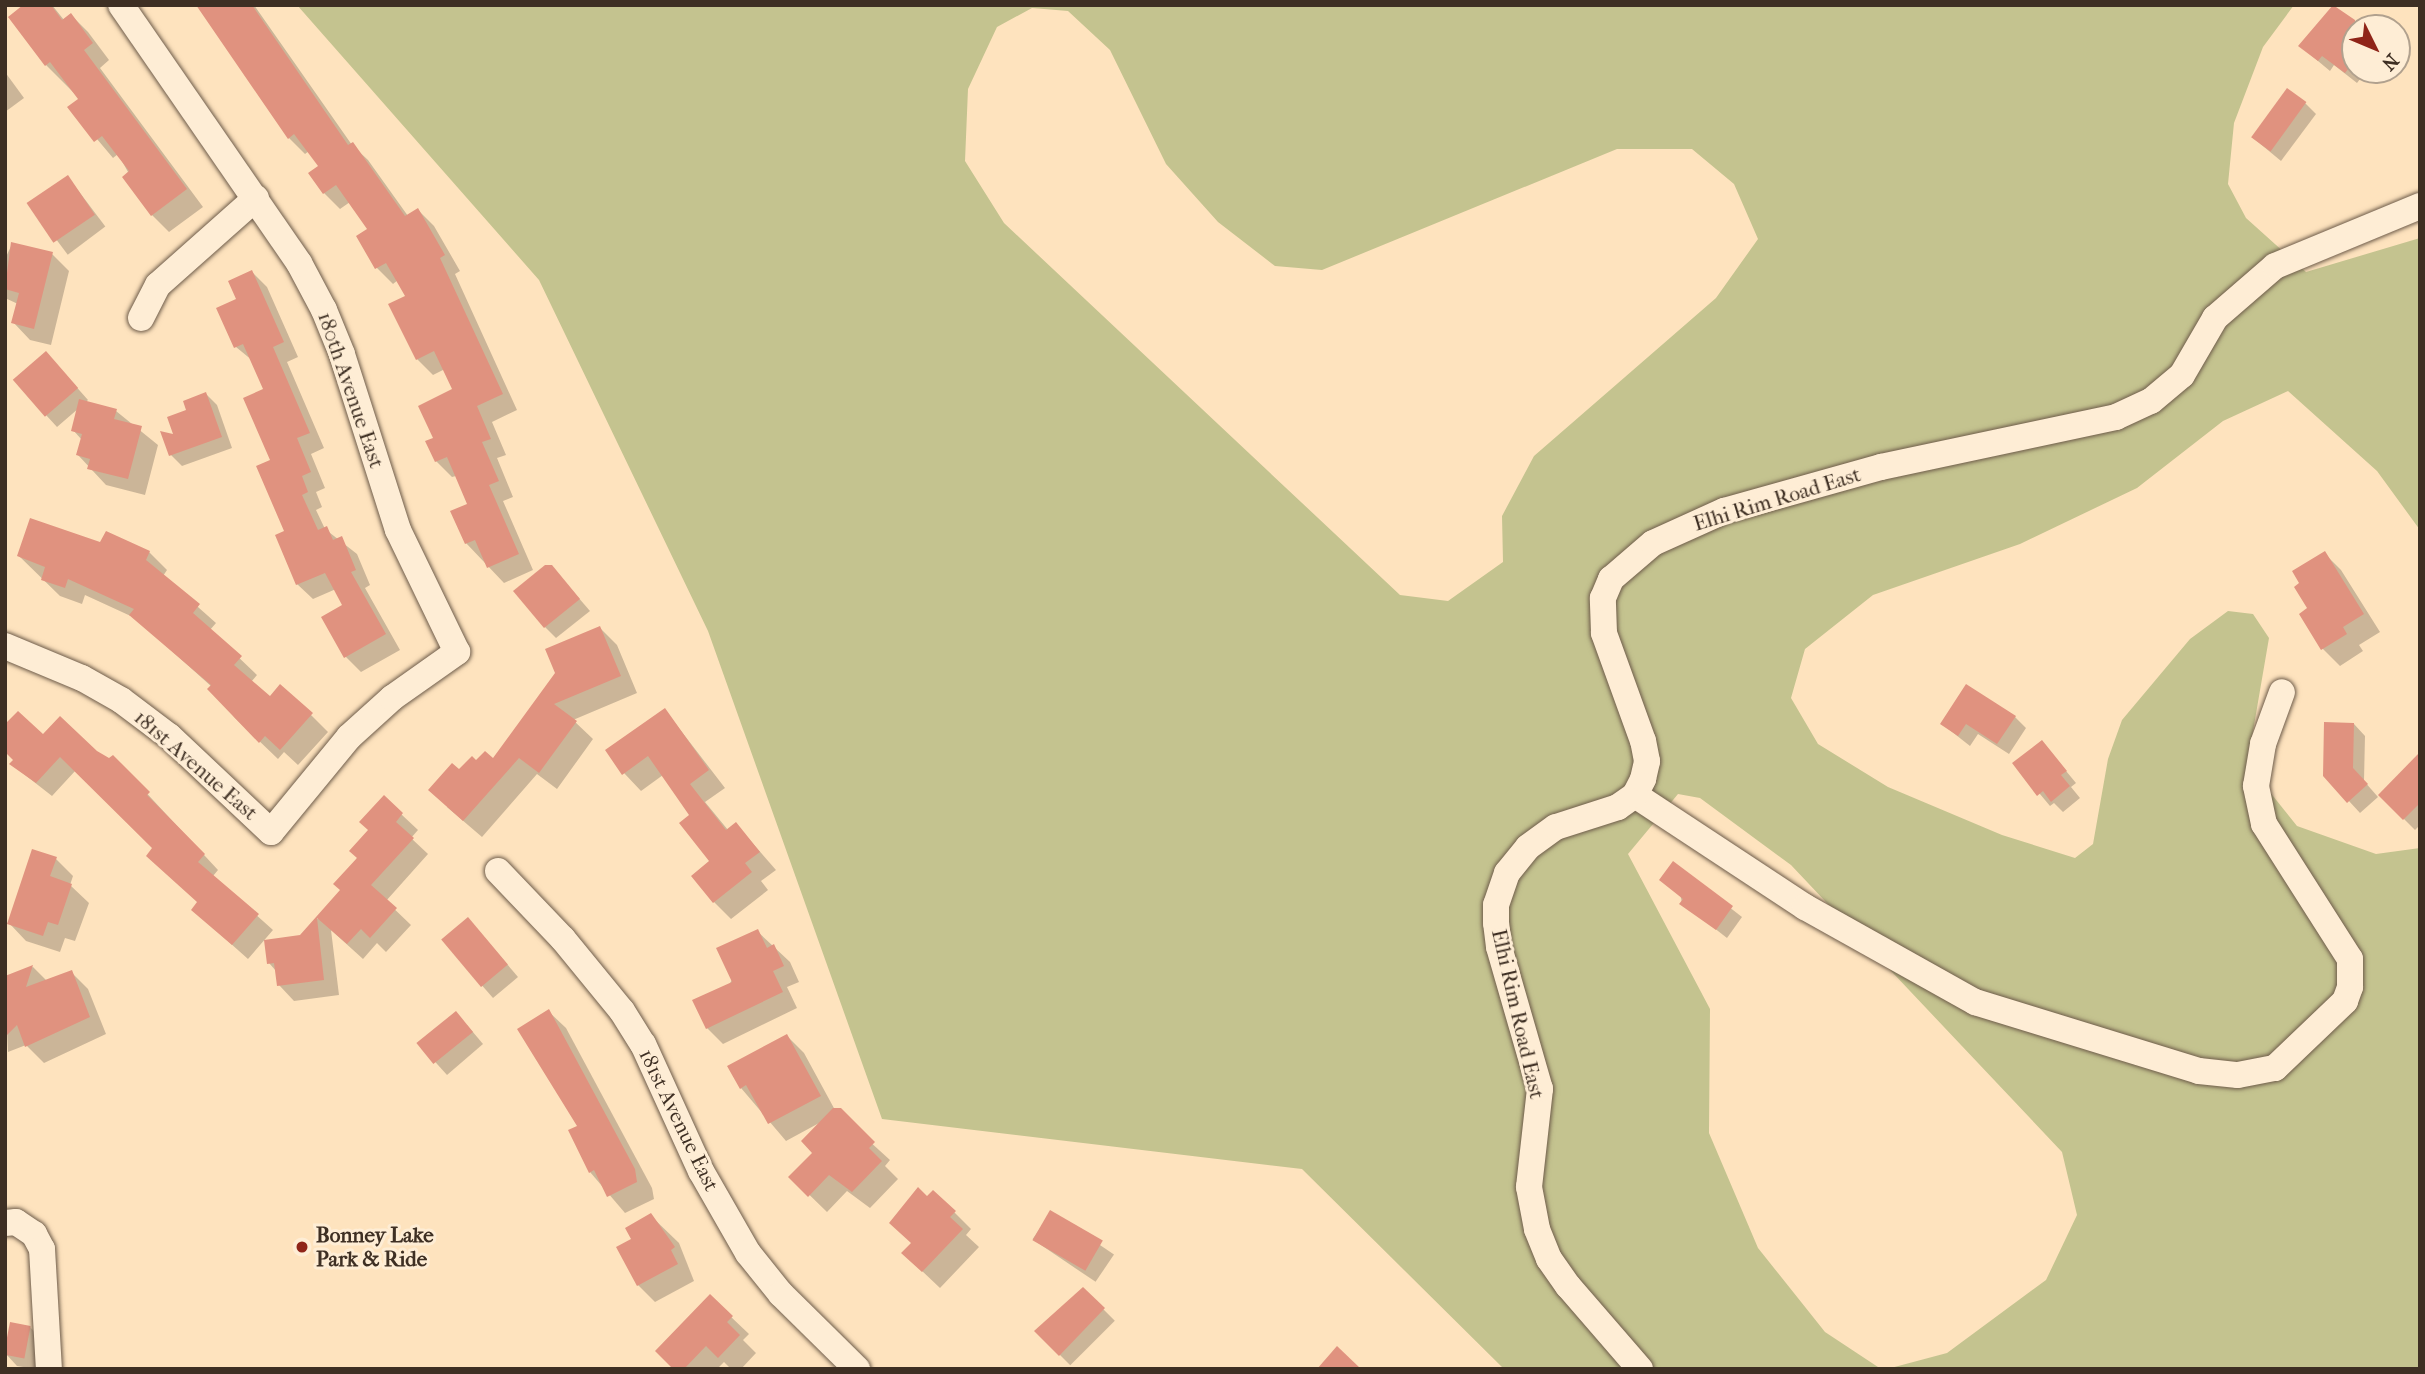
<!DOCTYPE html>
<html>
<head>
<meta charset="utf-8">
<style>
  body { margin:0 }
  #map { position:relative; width:2425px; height:1374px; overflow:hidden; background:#fee3be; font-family:"IM FELL French Canon",serif }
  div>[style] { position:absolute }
  .green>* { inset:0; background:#c4c38f }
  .shadow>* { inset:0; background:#0003; transform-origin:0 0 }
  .building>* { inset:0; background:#e0927f; transform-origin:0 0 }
  .roads { filter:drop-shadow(0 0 2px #6e5c4a) drop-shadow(0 0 2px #6e5c4a) }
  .minor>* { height:26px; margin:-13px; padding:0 13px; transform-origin:13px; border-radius:13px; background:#feedd5 }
  .dots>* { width:19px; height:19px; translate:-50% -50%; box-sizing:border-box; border:4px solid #feedd5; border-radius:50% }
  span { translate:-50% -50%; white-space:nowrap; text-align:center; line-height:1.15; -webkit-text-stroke:6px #feedd5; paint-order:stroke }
  .street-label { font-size:21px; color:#3e2f23 }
  .poi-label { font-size:21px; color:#3e2f23; font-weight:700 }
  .left { translate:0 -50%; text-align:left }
  .frame { position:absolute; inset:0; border:7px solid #3e2f23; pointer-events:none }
  .north { position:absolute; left:2341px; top:14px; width:70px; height:70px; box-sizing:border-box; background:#feedd5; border:2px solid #b1a18e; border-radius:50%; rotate:133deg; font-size:19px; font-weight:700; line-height:28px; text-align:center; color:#3e2f23 }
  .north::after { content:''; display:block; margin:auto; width:24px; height:32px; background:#8f2418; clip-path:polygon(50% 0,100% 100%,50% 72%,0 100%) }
</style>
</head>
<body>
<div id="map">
  <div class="green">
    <i style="clip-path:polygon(evenodd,297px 5px,2294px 5px,2263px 47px,2234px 123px,2228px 184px,2246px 218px,2306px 272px,2420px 238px,2420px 530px,2377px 471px,2288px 391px,2223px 421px,2137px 488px,2020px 544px,1873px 595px,1805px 649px,1791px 698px,1818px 744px,1888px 787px,2002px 835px,2075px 858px,2093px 844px,2108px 759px,2122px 720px,2190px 639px,2228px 611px,2253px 614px,2269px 638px,2252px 737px,2269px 791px,2297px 826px,2376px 854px,2420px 848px,2420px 1369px,1887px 1369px,1947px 1353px,2046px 1280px,2077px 1215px,2062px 1152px,1791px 865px,1700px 798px,1678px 794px,1628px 854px,1710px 1009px,1709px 1133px,1758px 1248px,1825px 1332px,1881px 1369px,1504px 1369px,1302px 1169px,882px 1119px,708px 631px,539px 280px,297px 5px,1032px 8px,1068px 11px,1110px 50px,1166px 164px,1218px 222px,1275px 266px,1322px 270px,1617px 149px,1692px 149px,1734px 184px,1758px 239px,1716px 298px,1534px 456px,1502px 516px,1503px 562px,1448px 601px,1400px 595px,1004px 223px,965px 161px,968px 89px,997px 27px,1032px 8px)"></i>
  </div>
  <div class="shadow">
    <i style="clip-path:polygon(26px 5px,52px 5px,64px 20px,71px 15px,88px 32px,109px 60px,100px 68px,203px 207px,169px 232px,152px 215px,118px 154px,113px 158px,70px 107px,80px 99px,46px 65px,10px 17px)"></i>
    <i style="clip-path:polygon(198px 5px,254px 5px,352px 145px,368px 160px,408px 216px,418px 210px,434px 226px,460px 271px,455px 274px,517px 410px,492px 422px,506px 455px,497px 458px,513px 497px,503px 501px,533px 570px,504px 583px,466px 543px,469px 505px,456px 476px,452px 477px,436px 461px,435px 439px,455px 390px,445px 369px,433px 375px,417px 359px,408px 296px,398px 280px,393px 284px,377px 268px,369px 229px,350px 202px,340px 209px,324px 193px,320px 167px,309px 151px,305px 154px,289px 138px)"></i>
    <i style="clip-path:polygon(2334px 6px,2362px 28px,2355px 28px,2355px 70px,2367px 70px,2357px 83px,2334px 65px,2330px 71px,2300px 46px)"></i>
    <i style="clip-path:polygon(5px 72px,24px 98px,5px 112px)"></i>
    <i style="clip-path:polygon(2305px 103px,2316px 114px,2281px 161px,2252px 137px)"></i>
    <i style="left:68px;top:177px;width:62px;height:47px;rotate:53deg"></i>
    <i style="clip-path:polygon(12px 244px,52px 254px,69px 271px,51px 345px,30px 340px,13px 322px,18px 304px,5px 298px,5px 259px)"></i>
    <i style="clip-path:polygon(252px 272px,267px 287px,298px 357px,287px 362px,324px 448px,311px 454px,325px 488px,316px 492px,322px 507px,316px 510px,325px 529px,357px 554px,370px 585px,365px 588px,400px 650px,361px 672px,346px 657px,345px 605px,336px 589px,313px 599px,297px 584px,273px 461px,266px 390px,253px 361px,236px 347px,238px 300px)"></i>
    <i style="clip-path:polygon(57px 365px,88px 400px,85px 403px,116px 411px,158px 445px,145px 495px,106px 485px,78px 455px,82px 440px,73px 430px,79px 408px,57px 427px,46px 415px)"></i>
    <i style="clip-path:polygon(206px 394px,217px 405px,232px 448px,182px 466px,171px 455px,176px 436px,188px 411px)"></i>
    <i style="clip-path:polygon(107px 533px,149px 552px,167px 570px,163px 576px,216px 623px,210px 630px,257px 675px,251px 682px,270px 698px,311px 715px,328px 732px,298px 765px,284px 752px,278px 759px,235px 718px,212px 687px,135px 618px,85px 595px,82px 604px,60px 596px,19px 556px,101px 545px)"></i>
    <i style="clip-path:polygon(2324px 553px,2341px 570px,2380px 632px,2359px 645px,2363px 651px,2340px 666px,2323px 649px,2309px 609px)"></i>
    <i style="clip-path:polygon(552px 567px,590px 611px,556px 638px,545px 627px)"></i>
    <i style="clip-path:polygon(600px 628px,617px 645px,637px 693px,573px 720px,593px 739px,557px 789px,537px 774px,482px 837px,447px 807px,460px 772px,476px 762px,493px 761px)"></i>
    <i style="clip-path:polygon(665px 710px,725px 788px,705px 802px,728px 830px,736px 824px,776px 870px,761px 881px,768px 890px,731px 919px,714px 902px,712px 861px,692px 816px,663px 775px,641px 791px,624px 773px)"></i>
    <i style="clip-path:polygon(2015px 717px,2026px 728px,2009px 754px,1978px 734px,1970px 746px,1942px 724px)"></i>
    <i style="clip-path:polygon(2354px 724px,2365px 736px,2364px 781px,2378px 797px,2360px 813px,2325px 775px)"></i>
    <i style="clip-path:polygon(43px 737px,96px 753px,127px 772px,218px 870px,213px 876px,273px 930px,248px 959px,193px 910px,199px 903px,155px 848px,76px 770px,52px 796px,11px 764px)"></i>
    <i style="clip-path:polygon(2042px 742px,2076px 783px,2071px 787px,2080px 798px,2063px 812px,2054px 803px,2050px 806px,2014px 763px)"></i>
    <i style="clip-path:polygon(2420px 759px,2420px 825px,2415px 830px,2380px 795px)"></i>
    <i style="clip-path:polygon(384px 798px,418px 830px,411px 838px,428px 854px,386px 901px,411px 925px,386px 952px,377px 943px,363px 959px,331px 930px,339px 995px,294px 1001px,279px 985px,277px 972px,269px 963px,301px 937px,342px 891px)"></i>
    <i style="clip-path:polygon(56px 859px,73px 876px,70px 885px,89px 903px,75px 941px,65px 938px,60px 952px,26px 941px,9px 923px)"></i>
    <i style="clip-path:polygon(1674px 864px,1742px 917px,1727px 938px,1682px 903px)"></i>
    <i style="clip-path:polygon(479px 931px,518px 977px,493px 998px,443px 941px)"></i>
    <i style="clip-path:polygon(757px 931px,790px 962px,799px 982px,787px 987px,797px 1008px,723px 1044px,707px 1028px)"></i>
    <i style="clip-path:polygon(33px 967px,47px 981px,71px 972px,88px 989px,106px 1034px,44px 1063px,26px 1045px,8px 1052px,5px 978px)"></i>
    <i style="clip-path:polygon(548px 1011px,566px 1028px,652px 1188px,654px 1199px,625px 1213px,590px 1172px)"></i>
    <i style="clip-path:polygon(467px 1025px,483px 1044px,447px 1075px,419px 1044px)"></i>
    <i style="clip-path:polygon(787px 1036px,804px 1053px,835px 1110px,890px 1160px,885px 1166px,898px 1179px,870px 1208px,847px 1191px,827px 1212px,791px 1177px,815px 1153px,821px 1122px,786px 1141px,741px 1088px)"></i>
    <i style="clip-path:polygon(927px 1198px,954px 1212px,971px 1229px,966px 1235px,979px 1247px,940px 1288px,921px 1270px,912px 1244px)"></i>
    <i style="left:1051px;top:1212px;width:76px;height:33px;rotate:34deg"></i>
    <i style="clip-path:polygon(651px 1216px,679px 1243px,694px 1281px,655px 1302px,638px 1285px)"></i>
    <i style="left:1083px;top:1289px;width:45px;height:63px;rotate:45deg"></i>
    <i style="clip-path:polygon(710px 1297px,749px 1334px,743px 1340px,756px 1353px,741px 1369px,731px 1369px,724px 1362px,717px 1369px,675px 1369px)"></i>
    <i style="clip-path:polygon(30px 1327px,41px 1339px,36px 1369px,17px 1366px,6px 1354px)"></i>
  </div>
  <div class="building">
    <i style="clip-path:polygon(23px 5px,51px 5px,62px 20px,71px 13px,93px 43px,84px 50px,187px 189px,151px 216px,122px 177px,129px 171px,102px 136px,94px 142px,67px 107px,78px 99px,50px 62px,45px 66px,8px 17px)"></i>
    <i style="clip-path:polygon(196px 5px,252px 5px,348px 145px,353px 142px,405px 216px,418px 208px,445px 255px,440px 258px,503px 394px,477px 406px,491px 439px,482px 442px,499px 481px,489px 485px,519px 554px,487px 568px,475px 540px,465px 544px,450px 511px,467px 504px,447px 457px,435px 462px,425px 441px,433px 438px,418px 406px,452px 389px,434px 351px,416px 360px,388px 304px,405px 296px,386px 263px,375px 269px,356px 236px,367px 229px,336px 185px,323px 194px,308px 173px,318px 166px,294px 134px,288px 139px)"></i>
    <i style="clip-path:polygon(2333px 5px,2355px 20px,2355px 60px,2345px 73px,2322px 56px,2318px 61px,2298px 46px)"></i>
    <i style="left:2287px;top:88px;width:24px;height:61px;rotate:36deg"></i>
    <i style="left:68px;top:175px;width:48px;height:50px;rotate:56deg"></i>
    <i style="clip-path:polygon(11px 242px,53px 252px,34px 329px,11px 323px,19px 293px,5px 289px)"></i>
    <i style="clip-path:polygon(252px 270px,284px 342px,273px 347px,310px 433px,297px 438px,311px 472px,302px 476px,308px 492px,302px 495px,318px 530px,327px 526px,333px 540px,342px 536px,356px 570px,351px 572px,386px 634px,344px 658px,321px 617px,342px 605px,325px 573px,296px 585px,275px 535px,284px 531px,256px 466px,270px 460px,243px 398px,263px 389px,243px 344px,234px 348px,216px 308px,236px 299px,228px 281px)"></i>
    <i style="left:46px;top:351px;width:49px;height:44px;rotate:49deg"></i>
    <i style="clip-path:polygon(206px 392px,222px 437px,169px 456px,160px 431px,173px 434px,167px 417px,186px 410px,183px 401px)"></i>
    <i style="clip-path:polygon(79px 399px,117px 409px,114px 419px,142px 426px,128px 479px,87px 469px,90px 459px,76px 455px,82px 434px,71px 431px)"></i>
    <i style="clip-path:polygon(30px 518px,100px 542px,106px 531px,150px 551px,146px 560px,200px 604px,193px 613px,242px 656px,234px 665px,270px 696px,280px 684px,313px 713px,280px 750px,265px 736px,259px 743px,207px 689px,211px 685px,129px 615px,134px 609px,68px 579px,65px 588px,41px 580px,45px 567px,17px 556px)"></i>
    <i style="clip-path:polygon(2325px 551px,2364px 614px,2343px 627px,2347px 634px,2321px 650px,2299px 614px,2307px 608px,2294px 587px,2299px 583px,2292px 571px)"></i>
    <i style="clip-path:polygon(545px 565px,552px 565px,580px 599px,544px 628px,513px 591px)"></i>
    <i style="clip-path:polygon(600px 626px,621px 676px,554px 704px,577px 721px,539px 773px,519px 758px,463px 821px,428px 790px,452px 763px,459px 769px,472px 756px,476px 760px,485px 751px,493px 758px,555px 673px,545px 649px)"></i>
    <i style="clip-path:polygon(1966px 684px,2016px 716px,1997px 744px,1966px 724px,1958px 736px,1940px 724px)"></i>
    <i style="clip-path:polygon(665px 708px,709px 770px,690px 784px,726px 830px,736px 822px,760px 852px,745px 863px,752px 872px,713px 903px,691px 876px,709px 861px,679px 823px,689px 815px,648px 756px,622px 775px,605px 750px)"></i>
    <i style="clip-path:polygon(18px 711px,43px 734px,60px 716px,97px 751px,109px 758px,113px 755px,150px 792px,147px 795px,205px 854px,198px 862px,259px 914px,232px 945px,191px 910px,197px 902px,146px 856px,152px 848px,60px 757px,36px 783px,9px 764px,13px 760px,5px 752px,5px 724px)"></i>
    <i style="clip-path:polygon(2324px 722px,2354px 723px,2353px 768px,2368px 784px,2347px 803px,2323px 776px)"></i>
    <i style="clip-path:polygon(2042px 740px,2067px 771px,2061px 775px,2070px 786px,2051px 802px,2043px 791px,2037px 796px,2012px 763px)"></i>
    <i style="clip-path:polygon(2420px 752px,2420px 803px,2403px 820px,2378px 795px)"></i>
    <i style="clip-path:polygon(384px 795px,403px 813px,396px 822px,414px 838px,371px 885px,397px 908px,370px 938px,361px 929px,347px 944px,317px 918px,324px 980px,277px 986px,274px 963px,267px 964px,264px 940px,300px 935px,340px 890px,333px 884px,357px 858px,349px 851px,368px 830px,359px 822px)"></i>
    <i style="clip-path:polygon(32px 849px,57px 857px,50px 876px,72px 884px,58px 925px,48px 922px,43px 936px,7px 924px)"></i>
    <i style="clip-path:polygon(1673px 861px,1733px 906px,1716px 930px,1679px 904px,1683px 899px,1659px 880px)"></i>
    <i style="left:468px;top:917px;width:62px;height:35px;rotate:50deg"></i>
    <i style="clip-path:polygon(758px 929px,767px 948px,774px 944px,784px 966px,773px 971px,783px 992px,706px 1029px,692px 1000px,732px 982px,716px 948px)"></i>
    <i style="clip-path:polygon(33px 965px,26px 987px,72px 970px,90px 1017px,25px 1047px,17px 1025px,5px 1037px,5px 976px)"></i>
    <i style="clip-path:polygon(549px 1009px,635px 1169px,637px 1182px,607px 1197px,594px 1170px,589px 1173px,568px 1130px,577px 1126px,517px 1029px)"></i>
    <i style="left:456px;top:1011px;width:27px;height:51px;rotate:51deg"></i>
    <i style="clip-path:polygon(787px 1034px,821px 1096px,768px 1124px,746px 1085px,740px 1089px,727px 1066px)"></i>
    <i style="clip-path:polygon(833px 1108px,841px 1108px,875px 1142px,869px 1148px,882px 1161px,852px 1192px,829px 1175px,808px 1197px,788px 1177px,812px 1153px,801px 1141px)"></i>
    <i style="clip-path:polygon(918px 1187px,927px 1196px,933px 1190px,956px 1211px,950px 1217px,963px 1229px,922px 1272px,901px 1253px,911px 1243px,889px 1223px)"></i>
    <i style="left:1050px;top:1210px;width:61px;height:35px;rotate:30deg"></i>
    <i style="clip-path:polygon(651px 1213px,675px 1247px,671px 1250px,678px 1264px,637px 1286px,616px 1247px,631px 1239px,625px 1228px)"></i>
    <i style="clip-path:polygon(1083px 1287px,1105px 1308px,1059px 1356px,1034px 1331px)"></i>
    <i style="clip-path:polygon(710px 1294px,733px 1316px,727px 1322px,740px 1335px,718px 1358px,706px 1346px,684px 1369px,673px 1369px,655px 1351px)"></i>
    <i style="left:10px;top:1322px;width:21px;height:33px;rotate:11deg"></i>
    <i style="clip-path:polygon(1337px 1346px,1361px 1369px,1317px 1369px)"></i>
  </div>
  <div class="roads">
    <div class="minor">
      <i style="left:141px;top:318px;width:37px;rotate:-63deg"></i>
      <i style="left:158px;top:285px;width:131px;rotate:-41.6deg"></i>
      <i style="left:5px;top:646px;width:83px;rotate:22.6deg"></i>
      <i style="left:82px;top:678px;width:45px;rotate:29.4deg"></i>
      <i style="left:121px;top:700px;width:60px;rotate:36.9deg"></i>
      <i style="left:169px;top:736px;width:140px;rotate:43.3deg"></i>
      <i style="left:271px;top:832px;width:123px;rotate:-50.6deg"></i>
      <i style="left:349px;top:737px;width:58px;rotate:-42.2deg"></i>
      <i style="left:392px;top:698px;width:80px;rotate:-35.3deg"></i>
      <i style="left:457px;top:652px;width:136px;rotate:-115.8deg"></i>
      <i style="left:398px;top:530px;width:185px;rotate:-107.7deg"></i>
      <i style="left:342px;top:354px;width:48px;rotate:-112.2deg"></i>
      <i style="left:324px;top:310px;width:53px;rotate:-118deg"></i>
      <i style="left:299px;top:263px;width:313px;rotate:-124.6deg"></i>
      <i style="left:1635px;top:795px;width:204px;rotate:33.4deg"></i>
      <i style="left:1805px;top:907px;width:195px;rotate:29.2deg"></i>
      <i style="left:1975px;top:1002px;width:234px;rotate:17.1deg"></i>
      <i style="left:2199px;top:1071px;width:39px;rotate:6deg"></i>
      <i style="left:2238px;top:1075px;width:38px;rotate:-11deg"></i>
      <i style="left:2275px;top:1068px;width:97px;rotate:-43.7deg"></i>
      <i style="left:2345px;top:1001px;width:15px;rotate:-70deg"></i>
      <i style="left:2350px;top:987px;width:28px;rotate:-90deg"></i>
      <i style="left:2350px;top:959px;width:160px;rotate:-122.5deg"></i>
      <i style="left:2264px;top:824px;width:39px;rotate:-102deg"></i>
      <i style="left:2256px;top:786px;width:43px;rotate:-80.5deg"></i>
      <i style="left:2263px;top:744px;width:55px;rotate:-69.9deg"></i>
      <i style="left:498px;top:871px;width:94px;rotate:46.3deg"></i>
      <i style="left:563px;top:939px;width:93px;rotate:50.7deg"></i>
      <i style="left:622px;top:1011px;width:39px;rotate:58deg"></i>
      <i style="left:643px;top:1044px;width:140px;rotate:65.5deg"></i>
      <i style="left:701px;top:1171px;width:95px;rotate:60.2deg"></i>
      <i style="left:748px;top:1253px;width:53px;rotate:51.2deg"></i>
      <i style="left:781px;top:1294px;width:107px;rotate:44.6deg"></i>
      <i style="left:5px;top:1223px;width:11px;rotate:-5deg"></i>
      <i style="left:16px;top:1222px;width:22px;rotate:34deg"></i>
      <i style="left:34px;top:1234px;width:17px;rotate:62deg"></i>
      <i style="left:42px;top:1249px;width:120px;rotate:86.7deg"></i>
      <i style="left:1640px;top:1369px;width:110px;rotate:-130.9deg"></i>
      <i style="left:1568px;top:1286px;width:33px;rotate:-125deg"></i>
      <i style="left:1549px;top:1259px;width:32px;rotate:-112deg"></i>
      <i style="left:1537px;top:1229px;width:43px;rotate:-100.8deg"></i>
      <i style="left:1529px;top:1187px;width:99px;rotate:-83.6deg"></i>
      <i style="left:1540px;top:1089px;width:148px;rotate:-106.1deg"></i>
      <i style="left:1499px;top:947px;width:24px;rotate:-97deg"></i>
      <i style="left:1496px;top:923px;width:18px;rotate:-90deg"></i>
      <i style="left:1496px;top:905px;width:34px;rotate:-71deg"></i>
      <i style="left:1507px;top:873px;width:33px;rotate:-51deg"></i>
      <i style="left:1528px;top:847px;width:34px;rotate:-36deg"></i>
      <i style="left:1556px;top:827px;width:65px;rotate:-17.9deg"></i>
      <i style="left:1618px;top:807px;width:21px;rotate:-35deg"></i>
      <i style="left:1635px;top:795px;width:18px;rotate:-63deg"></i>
      <i style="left:1643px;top:779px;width:18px;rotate:-77deg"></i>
      <i style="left:1647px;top:761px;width:20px;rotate:-101deg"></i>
      <i style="left:1643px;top:741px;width:115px;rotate:-109.9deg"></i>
      <i style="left:1604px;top:633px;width:35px;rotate:-92deg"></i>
      <i style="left:1603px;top:598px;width:21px;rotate:-67deg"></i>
      <i style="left:1611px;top:579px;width:55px;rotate:-40.6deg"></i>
      <i style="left:1653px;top:543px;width:78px;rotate:-24.3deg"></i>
      <i style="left:1724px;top:511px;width:163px;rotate:-15.7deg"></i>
      <i style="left:1881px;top:467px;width:240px;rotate:-12deg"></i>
      <i style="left:2116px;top:417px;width:38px;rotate:-25deg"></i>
      <i style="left:2151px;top:401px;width:40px;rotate:-40deg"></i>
      <i style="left:2182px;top:375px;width:66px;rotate:-59.9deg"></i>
      <i style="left:2215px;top:318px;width:79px;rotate:-40.9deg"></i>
      <i style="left:2275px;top:266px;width:157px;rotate:-22.5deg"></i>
    </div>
  </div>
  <div class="dots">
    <i style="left:302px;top:1247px;background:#8f2418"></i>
  </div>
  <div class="street-label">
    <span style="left:351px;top:390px;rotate:71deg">180th Avenue East</span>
    <span style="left:1777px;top:499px;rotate:-17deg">Elhi Rim Road East</span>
    <span style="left:196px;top:765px;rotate:41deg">181st Avenue East</span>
    <span style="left:1518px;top:1014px;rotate:77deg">Elhi Rim Road East</span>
    <span style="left:679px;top:1120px;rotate:64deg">181st Avenue East</span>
  </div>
  <div class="poi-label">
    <span class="left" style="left:316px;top:1247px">Bonney Lake<br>Park &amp; Ride</span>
  </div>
  <div class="frame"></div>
  <div class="north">N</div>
</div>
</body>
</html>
